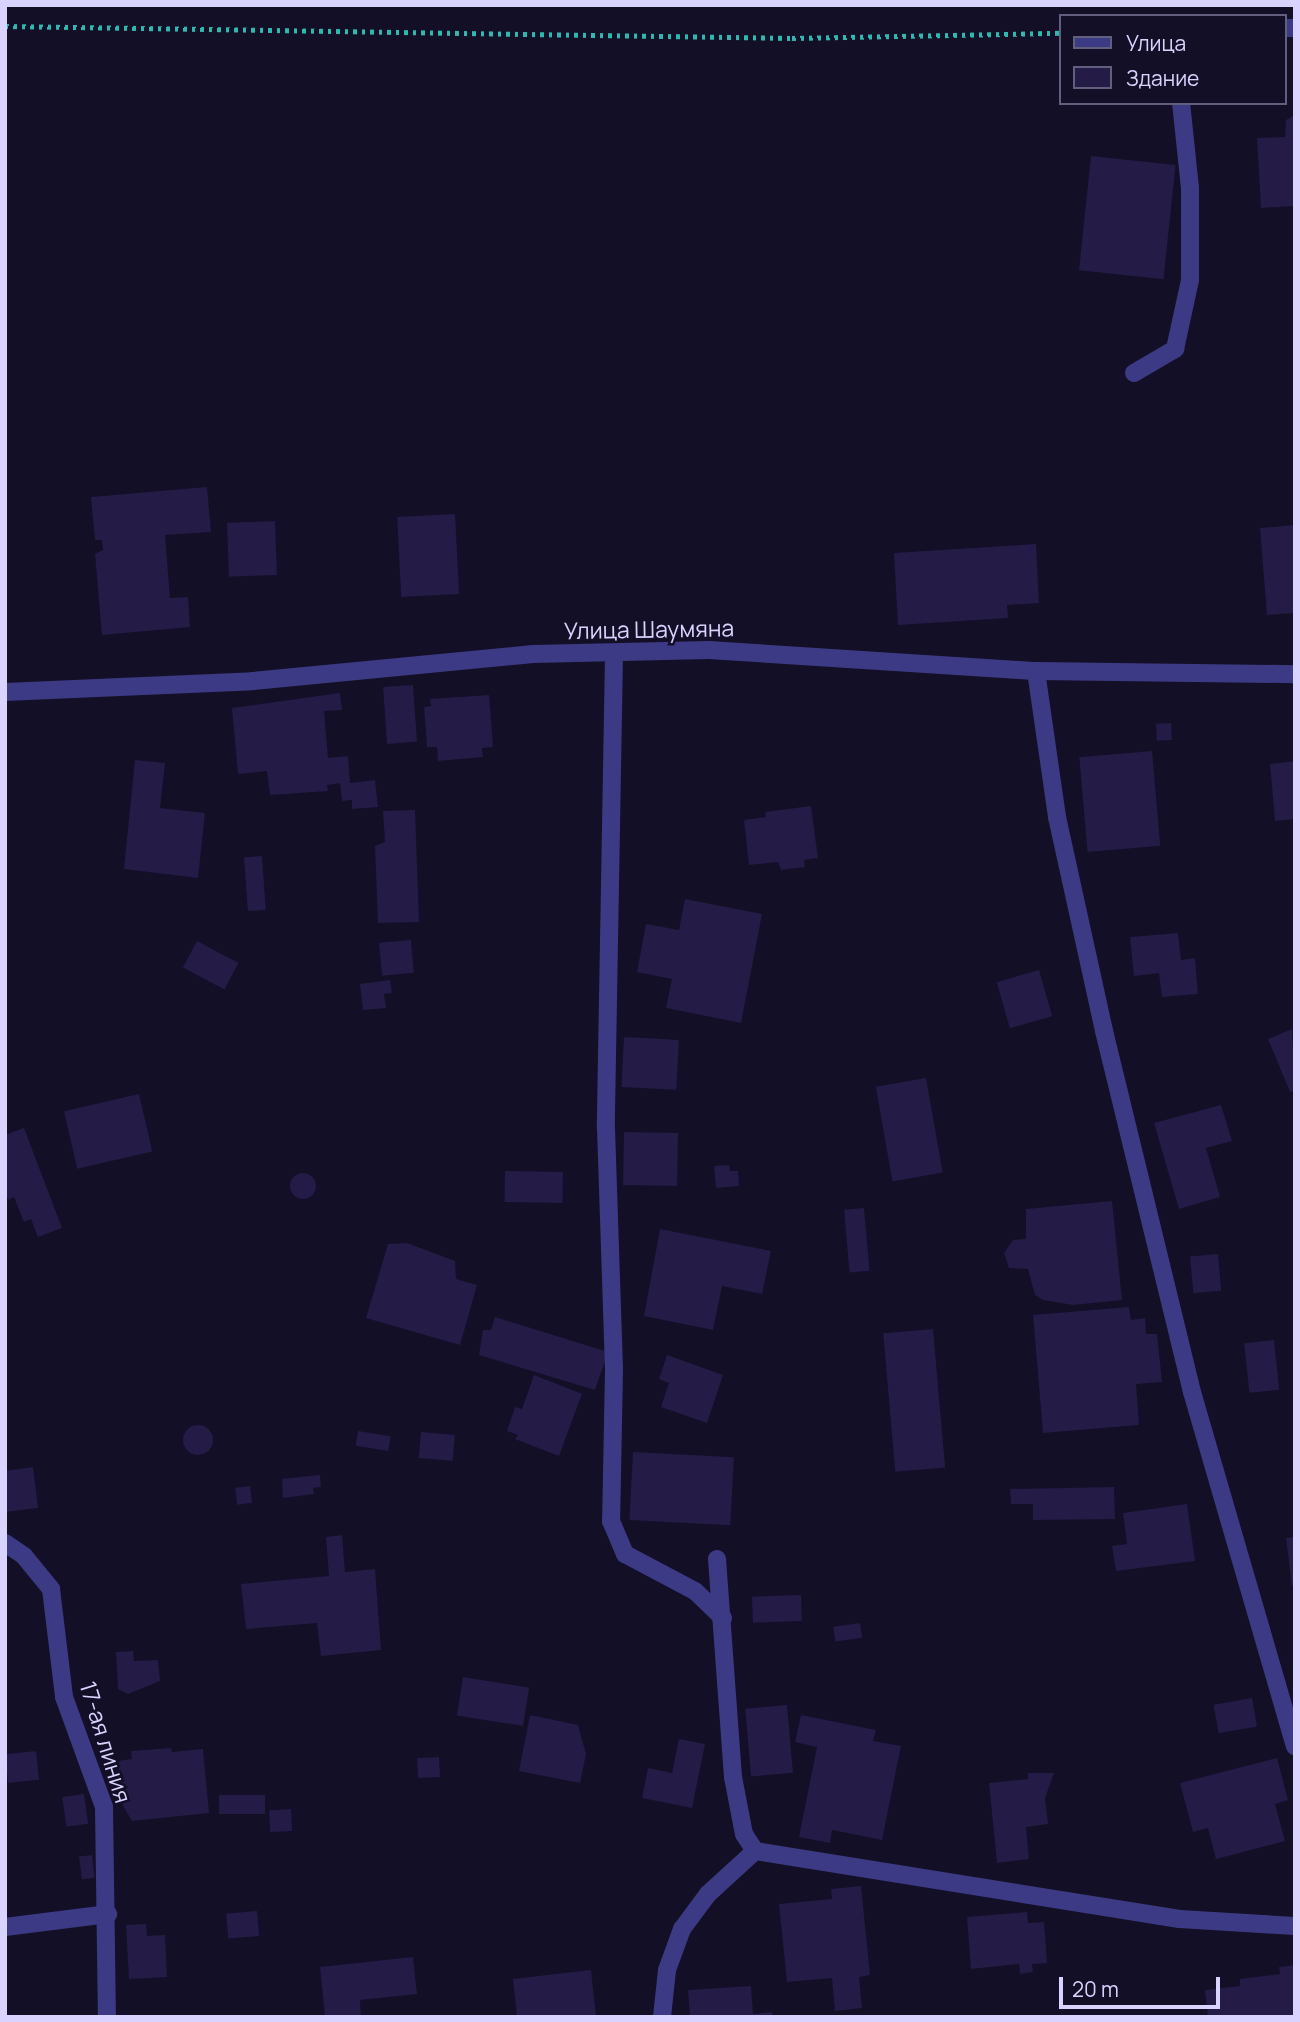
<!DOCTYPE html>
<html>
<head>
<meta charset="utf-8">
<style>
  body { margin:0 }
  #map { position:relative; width:1300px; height:2022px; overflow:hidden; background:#130f26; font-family:Manrope,sans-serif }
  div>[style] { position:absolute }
  .building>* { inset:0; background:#241b47; transform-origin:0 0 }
  .round { border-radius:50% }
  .path>* { height:4.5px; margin-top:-2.25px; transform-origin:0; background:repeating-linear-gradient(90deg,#2fb8b0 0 3.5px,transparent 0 8.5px) }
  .minor>* { height:18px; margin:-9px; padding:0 9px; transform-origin:9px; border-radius:9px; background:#3d3a85 }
  .tertiary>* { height:18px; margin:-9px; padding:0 9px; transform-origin:9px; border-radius:9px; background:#3d3a85 }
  span { translate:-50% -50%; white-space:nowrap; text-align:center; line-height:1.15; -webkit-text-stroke:5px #130f26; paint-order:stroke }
  .street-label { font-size:23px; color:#d9d4ff }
  .frame { position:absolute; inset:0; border:7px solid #d9d4ff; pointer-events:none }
  .legend { position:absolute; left:1059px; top:14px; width:228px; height:91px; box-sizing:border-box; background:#130f26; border:2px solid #625e7d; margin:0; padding:9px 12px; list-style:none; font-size:21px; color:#d9d4ff }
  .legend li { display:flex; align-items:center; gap:14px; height:35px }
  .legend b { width:35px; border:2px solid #625e7d }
  .scale { position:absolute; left:1059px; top:1977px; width:161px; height:32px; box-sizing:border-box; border:4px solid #d9d4ff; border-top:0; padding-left:9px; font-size:21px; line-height:24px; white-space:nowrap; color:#d9d4ff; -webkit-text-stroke:5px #130f26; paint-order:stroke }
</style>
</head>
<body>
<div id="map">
  <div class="building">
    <i style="clip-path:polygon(1295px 115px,1295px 206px,1261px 208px,1257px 138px,1285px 137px,1286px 120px)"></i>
    <i style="left:1091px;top:156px;width:85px;height:115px;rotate:6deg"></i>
    <i style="clip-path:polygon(207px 487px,211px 532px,165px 535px,170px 598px,188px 597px,190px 627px,102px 635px,95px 554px,103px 550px,102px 540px,95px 540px,91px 497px)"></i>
    <i style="left:455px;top:514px;width:80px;height:58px;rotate:87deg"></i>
    <i style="left:275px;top:521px;width:54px;height:48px;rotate:88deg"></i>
    <i style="clip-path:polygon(1295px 525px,1295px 613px,1267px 615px,1260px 528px)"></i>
    <i style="clip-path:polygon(1036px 544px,1039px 603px,1007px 605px,1008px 618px,898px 625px,894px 553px)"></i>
    <i style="left:413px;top:685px;width:57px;height:30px;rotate:86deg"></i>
    <i style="clip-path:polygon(340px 693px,342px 710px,324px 711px,328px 758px,348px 756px,350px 783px,375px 780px,378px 807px,352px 809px,352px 800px,342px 801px,340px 783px,327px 785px,328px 791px,270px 795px,267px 771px,238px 774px,232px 708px)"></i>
    <i style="clip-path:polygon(489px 695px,493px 747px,482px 748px,483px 757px,438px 761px,437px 747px,427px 747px,424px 707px,431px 706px,430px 699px)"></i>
    <i style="left:1171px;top:723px;width:17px;height:15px;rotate:87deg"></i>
    <i style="left:1152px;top:751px;width:95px;height:73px;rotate:85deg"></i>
    <i style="clip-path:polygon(135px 760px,165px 763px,160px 808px,205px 813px,198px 878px,124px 869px)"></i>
    <i style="clip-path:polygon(1295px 761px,1295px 819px,1275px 821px,1270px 764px)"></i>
    <i style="clip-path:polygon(811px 806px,818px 858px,804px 860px,805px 867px,781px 870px,778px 862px,749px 865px,744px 820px,766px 817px,765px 812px)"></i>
    <i style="clip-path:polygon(415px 810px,419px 922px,378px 923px,375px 846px,385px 842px,383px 811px)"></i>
    <i style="left:262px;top:856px;width:54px;height:18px;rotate:86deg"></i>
    <i style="clip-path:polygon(685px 899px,762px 914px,741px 1023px,666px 1008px,672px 979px,637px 972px,646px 924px,679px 930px)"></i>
    <i style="clip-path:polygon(1178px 933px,1181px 960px,1195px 958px,1198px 994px,1162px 997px,1159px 973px,1134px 976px,1130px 937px)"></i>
    <i style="left:411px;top:940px;width:33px;height:32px;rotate:85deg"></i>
    <i style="left:197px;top:941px;width:47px;height:30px;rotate:28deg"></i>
    <i style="left:1039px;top:970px;width:48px;height:44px;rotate:74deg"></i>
    <i style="clip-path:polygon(390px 980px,392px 993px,384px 994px,386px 1008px,363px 1010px,360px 984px)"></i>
    <i style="clip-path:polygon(1292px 1029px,1295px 1090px,1290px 1092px,1268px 1039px)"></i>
    <i style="left:624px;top:1037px;width:55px;height:50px;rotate:3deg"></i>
    <i style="left:926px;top:1078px;width:96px;height:51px;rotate:80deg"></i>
    <i style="left:139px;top:1094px;width:59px;height:77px;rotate:77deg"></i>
    <i style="clip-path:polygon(1221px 1105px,1232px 1141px,1206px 1148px,1220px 1197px,1179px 1209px,1154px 1123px)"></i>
    <i style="clip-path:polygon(24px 1128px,62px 1228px,38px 1237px,31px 1219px,24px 1222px,14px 1197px,8px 1200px,5px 1192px,5px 1135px)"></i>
    <i style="left:624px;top:1132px;width:54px;height:53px;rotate:1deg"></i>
    <i style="clip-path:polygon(729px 1165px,730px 1171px,738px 1171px,739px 1186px,716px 1188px,714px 1166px)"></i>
    <i style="left:505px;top:1171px;width:58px;height:31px;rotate:1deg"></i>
    <i class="round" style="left:290px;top:1173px;width:26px;height:26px"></i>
    <i style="clip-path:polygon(1112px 1201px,1122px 1300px,1073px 1305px,1043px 1300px,1035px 1295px,1028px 1269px,1009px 1268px,1004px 1253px,1013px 1240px,1026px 1239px,1026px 1209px)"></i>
    <i style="left:864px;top:1208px;width:63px;height:20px;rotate:85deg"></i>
    <i style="clip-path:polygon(660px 1229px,771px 1251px,762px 1294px,722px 1286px,713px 1330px,644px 1316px)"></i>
    <i style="clip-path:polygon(407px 1243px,455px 1261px,456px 1279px,477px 1285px,460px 1345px,366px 1318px,388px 1244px)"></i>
    <i style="left:1218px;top:1254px;width:37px;height:28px;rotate:85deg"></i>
    <i style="clip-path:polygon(1129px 1307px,1131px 1320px,1145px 1318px,1146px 1334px,1157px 1334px,1162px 1382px,1136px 1384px,1139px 1425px,1043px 1433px,1033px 1315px)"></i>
    <i style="clip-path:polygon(495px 1317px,608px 1352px,595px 1390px,479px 1355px,483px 1330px,491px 1330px)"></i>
    <i style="left:933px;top:1329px;width:139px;height:50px;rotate:85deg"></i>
    <i style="left:1274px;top:1340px;width:50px;height:30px;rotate:84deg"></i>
    <i style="clip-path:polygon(667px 1355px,723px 1375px,707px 1423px,661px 1407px,669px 1383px,659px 1379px)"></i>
    <i style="clip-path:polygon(534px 1375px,582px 1394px,559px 1456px,515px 1439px,518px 1435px,507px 1431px,515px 1407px,522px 1409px)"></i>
    <i class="round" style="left:183px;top:1425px;width:30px;height:30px"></i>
    <i style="left:358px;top:1431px;width:33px;height:15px;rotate:9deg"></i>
    <i style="left:421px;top:1432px;width:34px;height:26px;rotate:5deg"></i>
    <i style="left:633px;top:1452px;width:101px;height:68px;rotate:3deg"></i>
    <i style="clip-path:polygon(33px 1467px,38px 1508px,5px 1512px,5px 1471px)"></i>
    <i style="clip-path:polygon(320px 1475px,321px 1487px,313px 1488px,314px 1494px,283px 1498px,282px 1479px)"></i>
    <i style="left:250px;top:1486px;width:17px;height:15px;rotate:83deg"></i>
    <i style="clip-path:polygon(1114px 1487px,1115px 1519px,1033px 1520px,1033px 1504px,1011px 1504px,1010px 1489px)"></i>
    <i style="clip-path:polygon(1187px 1504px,1195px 1561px,1116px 1571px,1112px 1546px,1127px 1544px,1123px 1513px)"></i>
    <i style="clip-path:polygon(342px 1535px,345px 1572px,375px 1569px,381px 1650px,321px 1656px,317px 1623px,246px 1629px,241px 1584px,329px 1576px,326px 1537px)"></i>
    <i style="clip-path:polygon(1295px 1537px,1295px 1586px,1292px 1586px,1286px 1538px)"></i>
    <i style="left:801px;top:1595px;width:26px;height:49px;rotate:88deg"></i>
    <i style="left:860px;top:1623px;width:15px;height:27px;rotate:82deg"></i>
    <i style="clip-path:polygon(133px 1651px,134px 1661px,158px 1660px,160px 1681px,128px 1694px,118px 1689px,116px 1652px)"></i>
    <i style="left:463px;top:1677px;width:67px;height:39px;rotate:9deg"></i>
    <i style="left:1252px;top:1698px;width:29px;height:39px;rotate:80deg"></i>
    <i style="left:787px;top:1705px;width:68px;height:42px;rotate:85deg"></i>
    <i style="clip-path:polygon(530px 1715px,578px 1725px,586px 1754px,580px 1783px,519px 1771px)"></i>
    <i style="clip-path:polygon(801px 1715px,876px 1730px,873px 1741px,901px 1746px,882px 1840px,832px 1830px,830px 1843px,799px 1837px,817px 1747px,795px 1742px)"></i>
    <i style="clip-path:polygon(679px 1739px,705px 1744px,692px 1808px,642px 1798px,648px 1768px,672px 1773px)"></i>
    <i style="clip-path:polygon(171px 1748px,172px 1752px,203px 1749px,209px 1813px,132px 1821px,123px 1806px,118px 1761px,132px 1759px,131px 1751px)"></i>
    <i style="left:36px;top:1751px;width:29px;height:31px;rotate:84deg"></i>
    <i style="left:439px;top:1757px;width:20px;height:22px;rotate:87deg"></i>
    <i style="clip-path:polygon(1277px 1758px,1288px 1800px,1275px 1804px,1285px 1841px,1216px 1859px,1208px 1828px,1193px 1832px,1180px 1783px)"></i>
    <i style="clip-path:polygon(1028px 1773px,1054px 1773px,1045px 1798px,1048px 1824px,1026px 1827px,1029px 1859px,997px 1863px,989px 1783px,1028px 1779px)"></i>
    <i style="left:84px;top:1794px;width:30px;height:22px;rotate:82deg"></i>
    <i style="left:219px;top:1795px;width:46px;height:19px"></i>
    <i style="left:291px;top:1809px;width:22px;height:22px;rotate:87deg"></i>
    <i style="left:92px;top:1855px;width:23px;height:13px;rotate:83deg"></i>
    <i style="clip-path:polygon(861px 1886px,870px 1975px,859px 1977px,862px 2008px,835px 2011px,832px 1978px,787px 1982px,779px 1904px,832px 1899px,831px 1889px)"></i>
    <i style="left:257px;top:1911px;width:25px;height:31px;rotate:85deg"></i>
    <i style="clip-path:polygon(1027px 1912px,1028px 1923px,1044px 1922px,1047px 1963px,1032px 1964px,1033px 1972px,1020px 1974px,1019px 1964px,971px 1969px,967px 1917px)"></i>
    <i style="clip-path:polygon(146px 1924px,147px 1936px,165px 1935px,167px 1977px,129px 1979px,126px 1925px)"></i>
    <i style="clip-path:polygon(413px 1957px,417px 1994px,360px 2000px,361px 2017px,325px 2017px,320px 1967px)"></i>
    <i style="clip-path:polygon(1295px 1965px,1295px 2017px,1208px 2017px,1205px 1990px,1240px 1986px,1240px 1979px,1280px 1974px,1279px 1967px)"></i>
    <i style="clip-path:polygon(591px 1970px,596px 2017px,517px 2017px,513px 1979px)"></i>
    <i style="clip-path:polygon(751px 1986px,753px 2014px,772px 2012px,773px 2017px,690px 2017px,688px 1990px)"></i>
  </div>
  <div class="path">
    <i style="left:5px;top:26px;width:787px;rotate:0.87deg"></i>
    <i style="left:792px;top:38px;width:268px;rotate:-1.1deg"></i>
  </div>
  <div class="minor">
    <i style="left:1284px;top:28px;width:11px"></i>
    <i style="left:1134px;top:373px;width:48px;rotate:-30.3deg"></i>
    <i style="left:1175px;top:349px;width:71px;rotate:-77.7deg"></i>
    <i style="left:1190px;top:280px;width:92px;rotate:-90deg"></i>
    <i style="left:1190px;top:188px;width:85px;rotate:-96deg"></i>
    <i style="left:614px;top:655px;width:473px;rotate:91deg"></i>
    <i style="left:606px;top:1128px;width:242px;rotate:88.1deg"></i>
    <i style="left:614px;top:1370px;width:151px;rotate:91.1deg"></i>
    <i style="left:611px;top:1521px;width:36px;rotate:67deg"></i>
    <i style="left:625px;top:1554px;width:79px;rotate:27.9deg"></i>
    <i style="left:695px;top:1591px;width:39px;rotate:44deg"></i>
    <i style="left:1036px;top:671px;width:148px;rotate:81.8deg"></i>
    <i style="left:1057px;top:817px;width:219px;rotate:77.6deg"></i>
    <i style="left:1104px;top:1031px;width:372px;rotate:76.3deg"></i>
    <i style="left:1192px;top:1392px;width:369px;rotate:73.8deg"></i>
    <i style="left:5px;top:1543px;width:23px;rotate:34deg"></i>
    <i style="left:24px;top:1556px;width:43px;rotate:50.7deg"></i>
    <i style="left:51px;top:1589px;width:109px;rotate:83.1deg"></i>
    <i style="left:64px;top:1697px;width:117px;rotate:70deg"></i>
    <i style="left:104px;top:1807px;width:210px;rotate:89.2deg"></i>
    <i style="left:717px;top:1559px;width:219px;rotate:85.8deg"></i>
    <i style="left:733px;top:1777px;width:58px;rotate:79.1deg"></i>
    <i style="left:744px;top:1834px;width:20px;rotate:57deg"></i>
    <i style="left:5px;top:1927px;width:104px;rotate:-7.2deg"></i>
    <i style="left:662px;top:2017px;width:47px;rotate:-83.9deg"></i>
    <i style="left:667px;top:1970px;width:44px;rotate:-69.9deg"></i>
    <i style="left:682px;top:1929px;width:44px;rotate:-53.4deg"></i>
    <i style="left:708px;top:1894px;width:64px;rotate:-42.5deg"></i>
    <i style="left:755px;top:1851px;width:430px;rotate:9.1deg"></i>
    <i style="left:1180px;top:1919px;width:115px;rotate:3.5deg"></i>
  </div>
  <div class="tertiary">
    <i style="left:5px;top:692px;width:248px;rotate:-2.5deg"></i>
    <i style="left:253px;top:681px;width:281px;rotate:-5.5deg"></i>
    <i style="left:533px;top:654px;width:176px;rotate:-1.3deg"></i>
    <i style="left:709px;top:650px;width:328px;rotate:3.7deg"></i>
    <i style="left:1036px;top:671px;width:259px;rotate:0.7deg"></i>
  </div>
  <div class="street-label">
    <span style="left:649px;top:629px;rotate:-1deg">Улица Шаумяна</span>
    <span style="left:106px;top:1742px;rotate:73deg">17-ая линия</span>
  </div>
  <div class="frame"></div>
  <ul class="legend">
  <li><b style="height:9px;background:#3d3a85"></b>Улица</li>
  <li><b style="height:19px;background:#241b47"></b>Здание</li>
  </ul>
  <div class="scale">20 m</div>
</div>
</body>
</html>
